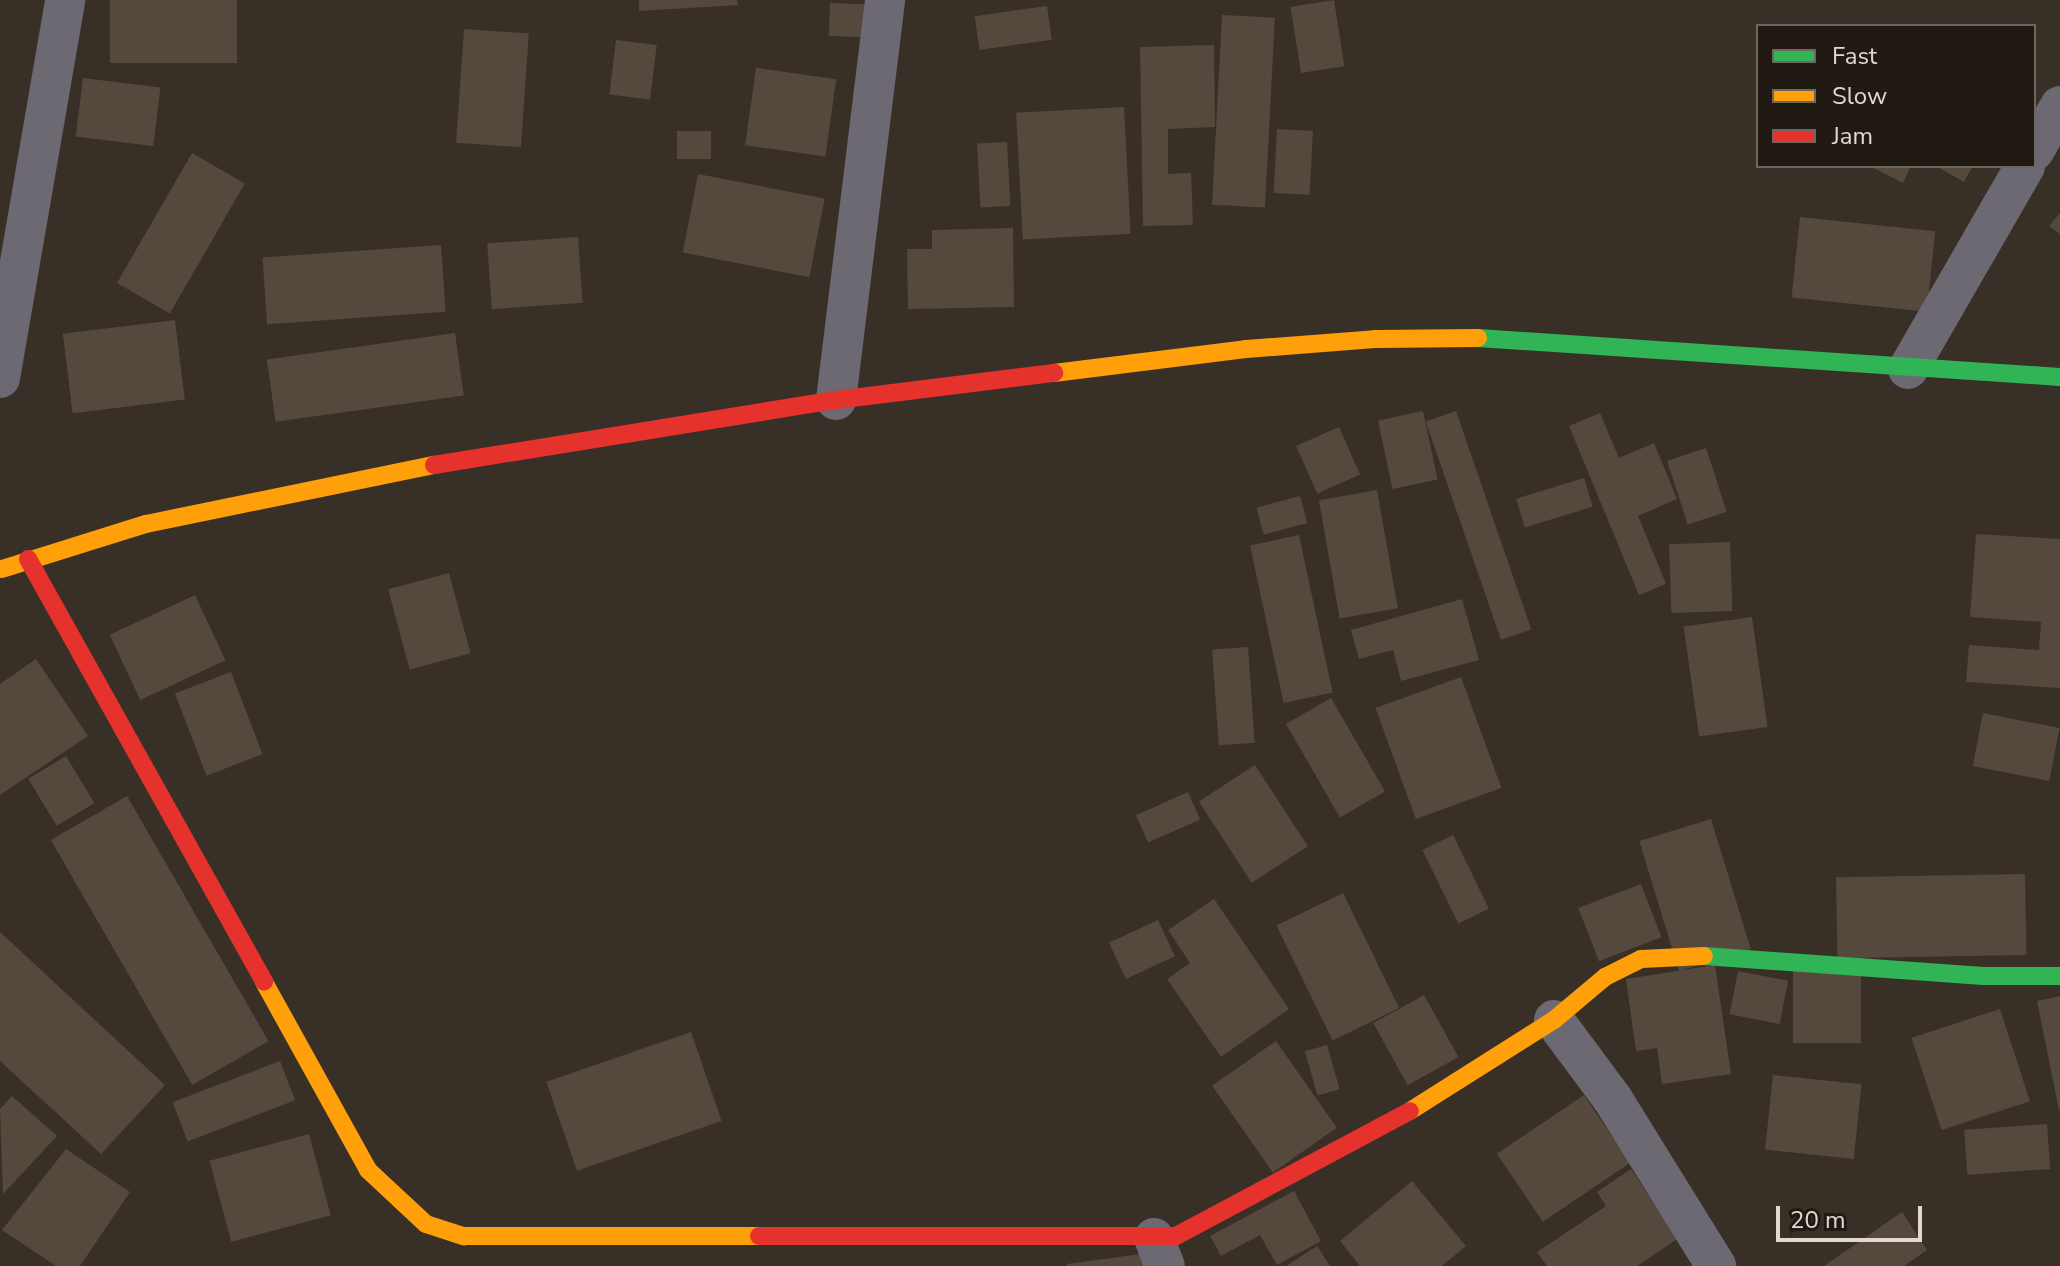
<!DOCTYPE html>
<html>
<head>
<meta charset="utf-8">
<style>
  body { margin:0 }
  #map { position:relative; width:2060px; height:1266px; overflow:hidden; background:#383027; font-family:"Nunito Sans",sans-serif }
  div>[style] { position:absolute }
  .building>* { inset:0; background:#55483d; transform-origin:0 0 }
  .street>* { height:40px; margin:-20px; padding:0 20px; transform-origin:20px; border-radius:20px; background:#6c6972 }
  .fast>* { height:18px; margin:-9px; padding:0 9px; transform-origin:9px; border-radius:9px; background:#30b455 }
  .slow>* { height:18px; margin:-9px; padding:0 9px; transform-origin:9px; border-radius:9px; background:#ff9f0a }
  .jam>* { height:18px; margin:-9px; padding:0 9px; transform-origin:9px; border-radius:9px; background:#e5322d }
  span { translate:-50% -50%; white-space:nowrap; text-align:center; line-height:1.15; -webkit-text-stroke:7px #201a13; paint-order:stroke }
  .legend { position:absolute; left:1756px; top:24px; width:280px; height:144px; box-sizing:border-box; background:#201a13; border:2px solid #6d665e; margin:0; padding:10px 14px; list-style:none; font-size:24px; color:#e1d9cf }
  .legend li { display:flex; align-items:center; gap:16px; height:40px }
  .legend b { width:40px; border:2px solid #6d665e }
  .scale { position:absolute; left:1776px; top:1206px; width:146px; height:36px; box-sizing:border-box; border:4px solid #e1d9cf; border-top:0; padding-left:10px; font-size:24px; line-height:28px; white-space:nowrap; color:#e1d9cf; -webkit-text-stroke:6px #201a13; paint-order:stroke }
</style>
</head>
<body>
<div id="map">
  <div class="building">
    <i style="left:110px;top:0;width:127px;height:63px"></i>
    <i style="clip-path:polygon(639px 0,737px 0,738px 5px,639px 11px)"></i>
    <i style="left:1334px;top:0;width:67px;height:44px;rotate:81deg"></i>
    <i style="left:830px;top:3px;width:47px;height:33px;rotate:2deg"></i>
    <i style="left:1047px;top:6px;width:34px;height:73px;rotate:82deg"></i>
    <i style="left:1222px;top:15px;width:53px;height:190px;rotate:3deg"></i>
    <i style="left:464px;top:29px;width:65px;height:114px;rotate:4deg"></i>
    <i style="left:616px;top:40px;width:41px;height:55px;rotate:7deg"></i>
    <i style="clip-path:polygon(1214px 45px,1215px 127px,1168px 129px,1168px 174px,1191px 173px,1193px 225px,1143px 226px,1140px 47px)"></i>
    <i style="left:756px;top:68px;width:81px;height:78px;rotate:8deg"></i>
    <i style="left:83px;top:78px;width:78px;height:59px;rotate:7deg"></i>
    <i style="left:1124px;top:107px;width:127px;height:108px;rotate:87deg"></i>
    <i style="left:1277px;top:129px;width:36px;height:64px;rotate:3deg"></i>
    <i style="left:677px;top:131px;width:34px;height:28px"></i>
    <i style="left:1007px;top:142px;width:64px;height:30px;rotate:87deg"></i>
    <i style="left:192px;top:153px;width:61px;height:150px;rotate:30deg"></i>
    <i style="clip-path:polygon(1870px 166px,1911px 166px,1903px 183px)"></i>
    <i style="clip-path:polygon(1936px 166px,1973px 166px,1964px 182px)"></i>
    <i style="left:698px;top:174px;width:129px;height:80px;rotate:11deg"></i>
    <i style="clip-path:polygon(2060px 213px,2060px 234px,2049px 226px)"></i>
    <i style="left:1800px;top:217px;width:136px;height:81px;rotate:6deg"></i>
    <i style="clip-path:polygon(1013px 228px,1014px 307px,908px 309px,907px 249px,932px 249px,932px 230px)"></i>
    <i style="left:578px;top:237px;width:66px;height:91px;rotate:86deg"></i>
    <i style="left:441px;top:245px;width:67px;height:179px;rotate:86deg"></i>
    <i style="left:175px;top:320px;width:80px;height:113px;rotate:83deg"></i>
    <i style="left:455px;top:333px;width:63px;height:190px;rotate:82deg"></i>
    <i style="left:1423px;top:411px;width:70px;height:46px;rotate:78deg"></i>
    <i style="left:1456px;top:411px;width:231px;height:32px;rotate:71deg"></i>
    <i style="clip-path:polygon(1600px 413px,1619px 458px,1654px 443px,1677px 499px,1638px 516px,1666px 584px,1639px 595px,1569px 426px)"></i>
    <i style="left:1339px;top:427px;width:52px;height:47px;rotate:66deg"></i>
    <i style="left:1706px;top:448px;width:67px;height:41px;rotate:72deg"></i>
    <i style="left:1584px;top:478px;width:30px;height:71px;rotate:73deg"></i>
    <i style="left:1377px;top:490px;width:120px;height:59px;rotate:80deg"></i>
    <i style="left:1300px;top:496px;width:28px;height:45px;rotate:75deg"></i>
    <i style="clip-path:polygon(1976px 534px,2060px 539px,2060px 688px,1966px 682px,1969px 645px,2039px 650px,2041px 622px,1970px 617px)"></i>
    <i style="left:1299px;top:535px;width:161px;height:50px;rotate:78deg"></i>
    <i style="left:1730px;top:542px;width:69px;height:61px;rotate:88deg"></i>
    <i style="left:449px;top:573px;width:83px;height:63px;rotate:75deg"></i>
    <i style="left:195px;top:595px;width:72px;height:94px;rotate:65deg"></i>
    <i style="clip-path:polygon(1462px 599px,1479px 660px,1401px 681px,1393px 650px,1359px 659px,1351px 630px)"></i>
    <i style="left:1752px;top:617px;width:111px;height:69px;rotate:82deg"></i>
    <i style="left:1248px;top:647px;width:96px;height:36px;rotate:86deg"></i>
    <i style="clip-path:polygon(36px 659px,88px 736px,0 795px,0 684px)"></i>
    <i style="left:231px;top:672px;width:88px;height:60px;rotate:69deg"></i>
    <i style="left:1461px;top:677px;width:118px;height:91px;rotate:70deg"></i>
    <i style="left:1331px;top:698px;width:108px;height:52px;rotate:60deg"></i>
    <i style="left:1983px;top:713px;width:78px;height:54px;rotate:11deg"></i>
    <i style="left:66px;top:756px;width:55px;height:44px;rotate:59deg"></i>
    <i style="left:1255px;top:765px;width:97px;height:67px;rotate:57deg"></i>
    <i style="left:1188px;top:792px;width:30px;height:57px;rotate:66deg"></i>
    <i style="left:127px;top:796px;width:283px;height:88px;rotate:60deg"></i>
    <i style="left:1711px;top:819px;width:136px;height:75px;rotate:73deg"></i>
    <i style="left:1453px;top:835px;width:82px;height:34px;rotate:64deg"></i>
    <i style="left:2025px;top:874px;width:81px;height:189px;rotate:89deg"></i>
    <i style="left:1641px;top:884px;width:57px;height:67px;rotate:69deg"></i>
    <i style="left:1343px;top:893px;width:128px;height:74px;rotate:64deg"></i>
    <i style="clip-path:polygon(1214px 899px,1289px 1009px,1221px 1057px,1167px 979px,1190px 963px,1168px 930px)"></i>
    <i style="left:1158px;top:920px;width:40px;height:54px;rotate:65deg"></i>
    <i style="clip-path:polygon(0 932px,165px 1085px,101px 1154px,0 1061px)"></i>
    <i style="clip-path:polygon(1715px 965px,1731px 1074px,1662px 1084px,1657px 1048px,1636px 1051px,1626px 979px)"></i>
    <i style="left:1861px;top:967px;width:76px;height:68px;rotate:90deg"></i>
    <i style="left:1738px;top:971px;width:51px;height:44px;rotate:11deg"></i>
    <i style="left:1424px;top:995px;width:71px;height:58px;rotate:61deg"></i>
    <i style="clip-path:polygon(2060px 996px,2060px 1110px,2059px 1110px,2037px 1001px)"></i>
    <i style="left:2000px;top:1009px;width:97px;height:93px;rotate:72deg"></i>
    <i style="left:691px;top:1032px;width:94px;height:153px;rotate:71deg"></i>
    <i style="left:1276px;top:1041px;width:106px;height:78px;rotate:55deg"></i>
    <i style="left:1327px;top:1045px;width:46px;height:23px;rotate:74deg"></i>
    <i style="left:280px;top:1061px;width:42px;height:115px;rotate:69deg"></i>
    <i style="left:1773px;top:1075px;width:89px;height:75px;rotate:6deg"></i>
    <i style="left:1584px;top:1095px;width:82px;height:105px;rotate:56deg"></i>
    <i style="clip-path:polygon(12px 1096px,57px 1136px,3px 1194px,0 1109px)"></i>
    <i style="left:2047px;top:1124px;width:45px;height:83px;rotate:86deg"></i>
    <i style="left:309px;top:1134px;width:84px;height:103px;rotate:75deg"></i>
    <i style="clip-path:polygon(66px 1149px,130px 1192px,80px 1266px,56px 1266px,2px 1230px)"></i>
    <i style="clip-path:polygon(1631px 1169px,1677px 1239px,1637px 1266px,1547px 1266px,1537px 1252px,1606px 1206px,1597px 1192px)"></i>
    <i style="clip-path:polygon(1412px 1181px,1466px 1246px,1442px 1266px,1360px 1266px,1340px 1241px)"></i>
    <i style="clip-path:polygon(1294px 1191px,1321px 1241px,1277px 1265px,1260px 1235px,1221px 1256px,1210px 1236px)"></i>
    <i style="clip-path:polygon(1902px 1212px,1927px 1250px,1904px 1266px,1824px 1266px)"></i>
    <i style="clip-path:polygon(1317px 1246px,1330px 1266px,1286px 1266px)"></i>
    <i style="clip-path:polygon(1141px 1254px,1143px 1266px,1067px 1266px,1067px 1264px)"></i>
  </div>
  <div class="street">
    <i style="left:2034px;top:151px;width:52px;rotate:-60deg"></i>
    <i style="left:1908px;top:369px;width:234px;rotate:-60deg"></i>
    <i style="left:0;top:378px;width:384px;rotate:-80.2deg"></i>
    <i style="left:836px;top:400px;width:403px;rotate:-83deg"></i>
    <i style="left:1554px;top:1020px;width:97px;rotate:53.4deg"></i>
    <i style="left:1612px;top:1098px;width:198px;rotate:58.2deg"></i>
    <i style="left:1154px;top:1238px;width:30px;rotate:69deg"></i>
  </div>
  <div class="fast">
    <i style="left:1478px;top:338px;width:583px;rotate:3.83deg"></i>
    <i style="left:1704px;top:956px;width:280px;rotate:4.1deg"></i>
    <i style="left:1983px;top:976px;width:77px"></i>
  </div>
  <div class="slow">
    <i style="left:1054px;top:373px;width:193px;rotate:-7.1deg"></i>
    <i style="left:1246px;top:349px;width:129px;rotate:-4.4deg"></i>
    <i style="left:1375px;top:339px;width:103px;rotate:-0.6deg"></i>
    <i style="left:2px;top:569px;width:151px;rotate:-17.4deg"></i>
    <i style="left:146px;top:524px;width:294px;rotate:-11.6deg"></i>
    <i style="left:264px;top:982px;width:215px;rotate:61deg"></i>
    <i style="left:368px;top:1170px;width:79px;rotate:43deg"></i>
    <i style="left:426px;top:1224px;width:40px;rotate:18deg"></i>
    <i style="left:464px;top:1236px;width:295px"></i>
    <i style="left:1410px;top:1111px;width:170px;rotate:-32.3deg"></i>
    <i style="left:1554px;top:1020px;width:67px;rotate:-40.1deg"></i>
    <i style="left:1605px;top:977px;width:40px;rotate:-26.6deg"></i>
    <i style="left:1641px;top:959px;width:63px;rotate:-2.7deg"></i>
  </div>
  <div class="jam">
    <i style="left:434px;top:465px;width:407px;rotate:-9.2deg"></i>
    <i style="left:836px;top:400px;width:220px;rotate:-7.1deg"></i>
    <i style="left:28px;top:559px;width:484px;rotate:60.8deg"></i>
    <i style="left:759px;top:1236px;width:417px"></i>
    <i style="left:1176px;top:1236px;width:265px;rotate:-28.1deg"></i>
  </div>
  <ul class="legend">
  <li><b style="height:10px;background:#30b455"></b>Fast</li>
  <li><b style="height:10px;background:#ff9f0a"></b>Slow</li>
  <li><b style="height:10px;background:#e5322d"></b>Jam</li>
  </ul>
  <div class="scale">20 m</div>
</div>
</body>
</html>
